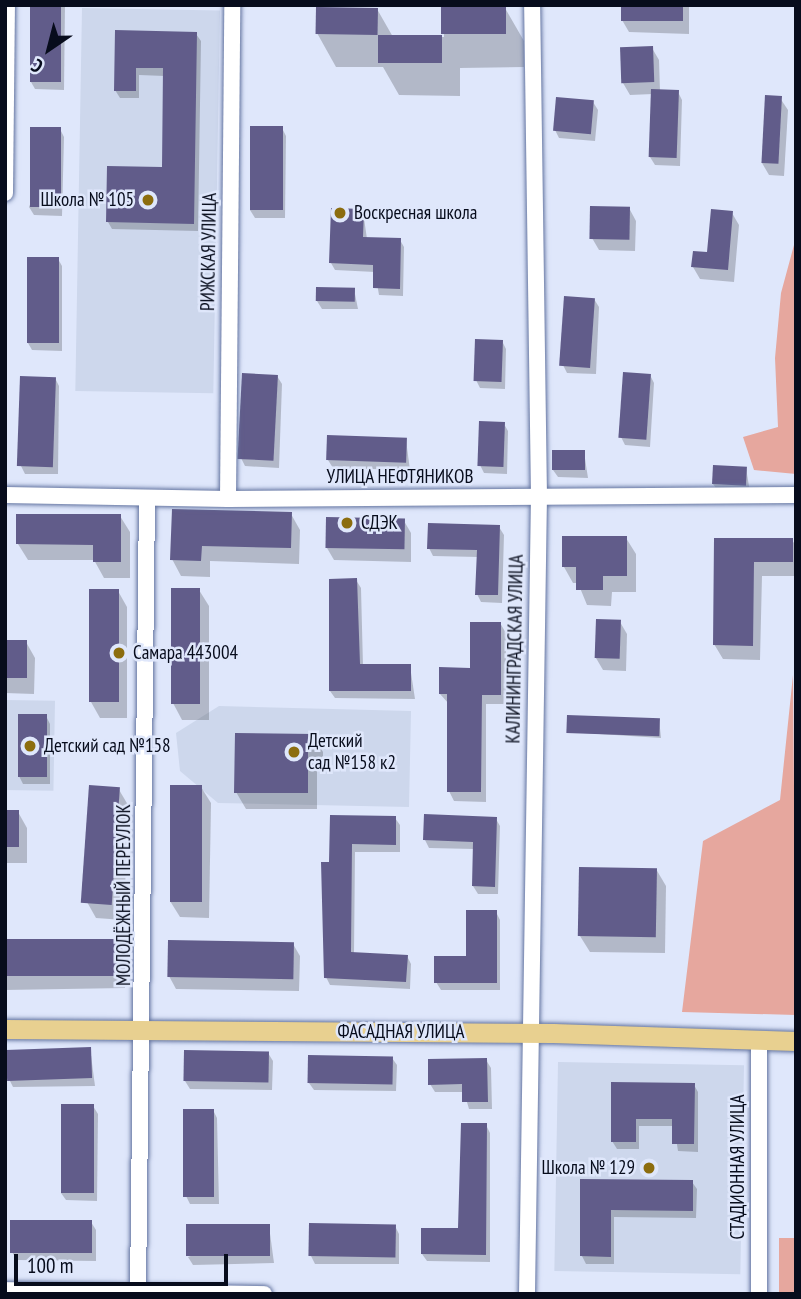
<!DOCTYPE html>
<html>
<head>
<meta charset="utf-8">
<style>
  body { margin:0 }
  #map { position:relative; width:801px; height:1299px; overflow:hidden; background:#dfe7fb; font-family:"PT Sans Narrow",sans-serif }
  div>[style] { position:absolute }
  .built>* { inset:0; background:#cdd7ec; transform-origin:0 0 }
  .green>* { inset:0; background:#e6a79e; transform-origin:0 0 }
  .shadow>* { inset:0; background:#0003 }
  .building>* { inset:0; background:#615c8a; transform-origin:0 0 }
  .roads { filter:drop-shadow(0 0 2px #6475a1) drop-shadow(0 0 2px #6475a1) }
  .minor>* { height:16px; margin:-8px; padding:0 8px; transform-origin:8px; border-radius:8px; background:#fff }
  .major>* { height:19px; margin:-9.5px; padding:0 9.5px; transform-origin:9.5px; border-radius:9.5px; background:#e8d090 }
  .dots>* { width:19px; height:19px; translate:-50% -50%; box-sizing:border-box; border:4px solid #dfe7fb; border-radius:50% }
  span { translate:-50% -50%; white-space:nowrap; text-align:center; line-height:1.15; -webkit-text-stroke:5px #dfe7fb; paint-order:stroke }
  .poi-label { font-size:19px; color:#070c1c }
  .right { translate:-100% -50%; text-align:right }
  .left { translate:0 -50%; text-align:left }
  .street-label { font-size:19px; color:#070c1c }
  .frame { position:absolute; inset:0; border:7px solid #070c1c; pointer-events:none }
  .north { position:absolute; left:14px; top:14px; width:70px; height:70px; -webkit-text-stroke:5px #dfe7fb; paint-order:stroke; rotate:215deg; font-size:19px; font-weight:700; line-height:28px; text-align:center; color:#070c1c }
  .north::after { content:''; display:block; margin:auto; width:24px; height:32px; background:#070c1c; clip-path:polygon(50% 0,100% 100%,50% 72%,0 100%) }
  .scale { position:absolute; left:14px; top:1254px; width:214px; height:32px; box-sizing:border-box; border:4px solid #070c1c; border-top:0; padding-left:9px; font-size:21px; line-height:24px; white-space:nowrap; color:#070c1c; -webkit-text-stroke:5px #dfe7fb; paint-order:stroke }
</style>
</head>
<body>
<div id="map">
  <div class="built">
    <i style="left:82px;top:8px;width:138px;height:383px;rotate:1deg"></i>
    <i style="left:5px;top:700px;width:50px;height:90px;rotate:1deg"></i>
    <i style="clip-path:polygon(219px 706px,411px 711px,409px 807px,218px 803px,180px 771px,176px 733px)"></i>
    <i style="left:558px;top:1062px;width:186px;height:209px;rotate:1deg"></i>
  </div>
  <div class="green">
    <i style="clip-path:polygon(794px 245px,796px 245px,796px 474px,754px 470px,743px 437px,778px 427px,775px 358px,781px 293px)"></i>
    <i style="clip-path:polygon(793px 675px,796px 1015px,682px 1012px,703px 841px,780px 800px)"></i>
    <i style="left:779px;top:1238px;width:17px;height:56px"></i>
  </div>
  <div class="shadow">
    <i style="clip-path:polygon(32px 5px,65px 5px,64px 90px,35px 89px,31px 82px)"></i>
    <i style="clip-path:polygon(623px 5px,689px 6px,689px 34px,629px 32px,622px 20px)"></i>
    <i style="clip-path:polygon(443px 8px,505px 8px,524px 41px,524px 67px,460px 68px,460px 96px,399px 95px,383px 67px,336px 67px,317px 33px,377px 9px,393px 37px,444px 37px)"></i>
    <i style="clip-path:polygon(116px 32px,196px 34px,201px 41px,198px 231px,112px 229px,108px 222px,163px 169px,165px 76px,139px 75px,139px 98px,120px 98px,115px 90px)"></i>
    <i style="clip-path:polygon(652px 48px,659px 60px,660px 91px,678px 92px,682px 100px,680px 166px,655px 165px,650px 157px,653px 94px,630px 95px,623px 83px)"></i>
    <i style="clip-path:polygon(780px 98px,788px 110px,784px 176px,769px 175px,762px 163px)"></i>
    <i style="clip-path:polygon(593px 102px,598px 110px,595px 141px,559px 138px,555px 130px)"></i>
    <i style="clip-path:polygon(282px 128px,286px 136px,285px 218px,255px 218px,250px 210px)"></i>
    <i style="clip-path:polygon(60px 129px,64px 137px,62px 216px,34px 215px,29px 207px)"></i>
    <i style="clip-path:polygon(629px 208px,636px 221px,635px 251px,599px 250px,592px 238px)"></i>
    <i style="clip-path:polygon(363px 211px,367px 239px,400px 240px,404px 247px,403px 296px,379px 295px,375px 272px,335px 270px,331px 263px)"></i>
    <i style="clip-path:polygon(732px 213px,739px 225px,734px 282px,700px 279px,693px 267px,709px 254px)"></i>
    <i style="clip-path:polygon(58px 259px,62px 266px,62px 351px,32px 350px,28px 343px)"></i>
    <i style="clip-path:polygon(354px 289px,358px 309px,322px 309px,317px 301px)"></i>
    <i style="clip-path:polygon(594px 299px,599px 307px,596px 374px,567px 373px,563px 365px)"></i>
    <i style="clip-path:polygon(502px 341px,506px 349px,505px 389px,480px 388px,476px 380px)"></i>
    <i style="clip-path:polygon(650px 375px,654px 383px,650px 447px,625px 445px,621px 437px)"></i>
    <i style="clip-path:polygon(277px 376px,282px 384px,279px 468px,245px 466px,241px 458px)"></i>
    <i style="clip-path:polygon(55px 378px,59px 386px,58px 474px,25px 474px,21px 466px)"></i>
    <i style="clip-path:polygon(504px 424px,508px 431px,507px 474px,484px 473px,480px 465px)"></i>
    <i style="clip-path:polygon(406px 440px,410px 470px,333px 468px,328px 460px)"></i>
    <i style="clip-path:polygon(584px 452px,588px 478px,558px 477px,553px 470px)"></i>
    <i style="clip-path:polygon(746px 468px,750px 492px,718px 491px,713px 484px)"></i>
    <i style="clip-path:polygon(173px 510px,291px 514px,300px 530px,299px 564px,210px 561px,210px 577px,181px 576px,172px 559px)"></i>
    <i style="clip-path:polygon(120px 516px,130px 532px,130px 578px,104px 578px,94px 560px,28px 560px,18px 544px)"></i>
    <i style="clip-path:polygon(404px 521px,411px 533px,411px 562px,334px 560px,327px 548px)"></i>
    <i style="clip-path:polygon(499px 527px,504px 535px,502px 603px,481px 602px,477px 594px,478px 557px,433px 556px,429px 548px)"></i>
    <i style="clip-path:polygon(626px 538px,636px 554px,636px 592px,612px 592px,611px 606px,587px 605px,578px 583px,573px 583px,564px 567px)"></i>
    <i style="clip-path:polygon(716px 540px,792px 540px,796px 546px,796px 576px,762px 576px,760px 660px,723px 659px,714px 644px)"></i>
    <i style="clip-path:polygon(356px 580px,361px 588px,363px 666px,410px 666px,415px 699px,335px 698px,330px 691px)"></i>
    <i style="clip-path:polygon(199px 590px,209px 606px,209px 720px,182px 720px,173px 703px)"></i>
    <i style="clip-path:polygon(118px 591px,127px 607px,127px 718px,100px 718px,91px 702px)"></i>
    <i style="clip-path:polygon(620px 622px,627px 634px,626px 671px,603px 670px,596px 658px)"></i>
    <i style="clip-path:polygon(500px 623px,506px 633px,506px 704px,486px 704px,486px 802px,454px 801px,449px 791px,449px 704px,440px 694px,472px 669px)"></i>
    <i style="clip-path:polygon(5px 641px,26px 642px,35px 658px,34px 694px,5px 693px)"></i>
    <i style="clip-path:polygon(46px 716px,50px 724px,50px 784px,23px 784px,19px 776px)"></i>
    <i style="clip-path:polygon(659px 719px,661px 738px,568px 732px)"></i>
    <i style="clip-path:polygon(313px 736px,323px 752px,323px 761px,317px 761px,317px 809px,246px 809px,236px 792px)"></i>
    <i style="clip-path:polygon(201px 787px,211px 803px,209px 918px,180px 917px,170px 901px)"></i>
    <i style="clip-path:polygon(118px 788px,128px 805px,124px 920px,96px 918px,87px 902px)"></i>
    <i style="clip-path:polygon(5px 812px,18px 812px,27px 828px,27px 863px,5px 863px)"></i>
    <i style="clip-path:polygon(332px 817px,395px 818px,400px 825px,400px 852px,355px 852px,354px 954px,407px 956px,411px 964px,410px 989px,330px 985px,326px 977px)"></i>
    <i style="clip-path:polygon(496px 819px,500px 826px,498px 894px,478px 894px,473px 886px,474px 849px,429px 848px,425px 840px)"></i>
    <i style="clip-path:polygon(656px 869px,666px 886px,665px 953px,590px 952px,580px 936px)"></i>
    <i style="clip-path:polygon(496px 912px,500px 920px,500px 990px,441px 990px,436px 982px,468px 958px)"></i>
    <i style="clip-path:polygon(118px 941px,125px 953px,125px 988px,5px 990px,5px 943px)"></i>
    <i style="clip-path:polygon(293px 944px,300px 956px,299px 991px,176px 989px,169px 976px)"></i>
    <i style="clip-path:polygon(90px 1048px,95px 1086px,13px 1087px,9px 1079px)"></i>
    <i style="clip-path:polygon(268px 1053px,273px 1061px,272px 1090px,190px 1089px,185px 1081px)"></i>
    <i style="clip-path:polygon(392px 1058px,397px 1065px,396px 1091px,314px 1090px,309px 1083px)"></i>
    <i style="clip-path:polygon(486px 1060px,491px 1068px,492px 1109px,469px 1109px,464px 1092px,435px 1092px,430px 1084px)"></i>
    <i style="clip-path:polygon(613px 1084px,694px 1085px,698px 1092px,698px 1152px,678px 1151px,674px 1126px,639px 1126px,639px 1149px,617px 1149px,612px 1141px)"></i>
    <i style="clip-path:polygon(93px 1106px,98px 1114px,97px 1201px,66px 1200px,61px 1193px)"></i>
    <i style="clip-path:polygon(213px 1110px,217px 1118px,219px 1204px,190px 1204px,186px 1196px)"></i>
    <i style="clip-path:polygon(486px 1125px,490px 1133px,490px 1262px,427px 1261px,422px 1254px,460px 1230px)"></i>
    <i style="clip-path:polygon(582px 1181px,692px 1182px,697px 1189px,696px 1218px,614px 1217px,614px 1264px,586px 1264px,582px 1256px)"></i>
    <i style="clip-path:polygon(91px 1222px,96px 1230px,96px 1261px,17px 1260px,12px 1252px)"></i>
    <i style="clip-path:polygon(269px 1226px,274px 1263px,193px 1265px,188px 1257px)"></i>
    <i style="clip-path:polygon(395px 1226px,399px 1234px,399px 1264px,315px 1264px,311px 1256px)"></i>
  </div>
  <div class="building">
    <i style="left:30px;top:5px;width:31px;height:77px"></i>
    <i style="left:621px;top:5px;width:62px;height:16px"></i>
    <i style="left:506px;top:6px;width:28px;height:65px;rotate:90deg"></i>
    <i style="left:316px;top:7px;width:62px;height:27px;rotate:1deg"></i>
    <i style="clip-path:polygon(115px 30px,197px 32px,194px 224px,106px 222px,107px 166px,162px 167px,163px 68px,136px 68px,136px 91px,114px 91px)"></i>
    <i style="left:378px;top:35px;width:64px;height:28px"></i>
    <i style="left:653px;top:46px;width:36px;height:33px;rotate:88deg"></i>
    <i style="left:651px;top:89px;width:28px;height:68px;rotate:2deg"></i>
    <i style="left:765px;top:95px;width:17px;height:68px;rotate:3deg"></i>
    <i style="left:556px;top:97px;width:38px;height:34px;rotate:5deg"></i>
    <i style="left:250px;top:126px;width:33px;height:84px"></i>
    <i style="left:30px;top:127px;width:31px;height:80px"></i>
    <i style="left:590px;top:206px;width:40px;height:33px;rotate:1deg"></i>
    <i style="clip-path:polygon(331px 208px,364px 209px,363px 237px,401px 238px,400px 289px,373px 288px,373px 265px,329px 263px)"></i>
    <i style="clip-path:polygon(711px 209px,733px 211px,728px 270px,691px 267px,693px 251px,707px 252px)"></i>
    <i style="left:27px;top:257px;width:32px;height:86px"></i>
    <i style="left:316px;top:287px;width:39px;height:14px;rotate:1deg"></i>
    <i style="left:564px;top:296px;width:31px;height:70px;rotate:4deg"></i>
    <i style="left:475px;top:339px;width:28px;height:42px;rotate:2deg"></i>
    <i style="left:623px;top:372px;width:28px;height:66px;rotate:4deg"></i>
    <i style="left:242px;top:373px;width:36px;height:86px;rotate:3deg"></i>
    <i style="left:20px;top:376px;width:36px;height:90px;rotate:2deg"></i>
    <i style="left:479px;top:421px;width:26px;height:45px;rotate:2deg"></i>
    <i style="left:327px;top:435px;width:80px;height:25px;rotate:2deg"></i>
    <i style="left:552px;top:450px;width:33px;height:20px"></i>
    <i style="left:713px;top:465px;width:34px;height:19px;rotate:3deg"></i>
    <i style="clip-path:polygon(172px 509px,292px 512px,291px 548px,202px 546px,201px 561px,170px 560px)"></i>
    <i style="clip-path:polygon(16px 514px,121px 514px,121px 562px,93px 562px,93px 545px,16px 544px)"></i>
    <i style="left:326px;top:517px;width:79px;height:31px;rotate:1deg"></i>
    <i style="clip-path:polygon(428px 523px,500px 525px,498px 595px,475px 595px,477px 550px,427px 549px)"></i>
    <i style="clip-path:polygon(562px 536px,627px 536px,627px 576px,603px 576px,603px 590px,576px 590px,576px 567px,562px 567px)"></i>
    <i style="clip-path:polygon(714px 538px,793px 538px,793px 562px,754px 562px,753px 646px,713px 645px)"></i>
    <i style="clip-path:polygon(357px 578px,360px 664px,411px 664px,411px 691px,329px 691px,329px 579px)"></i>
    <i style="left:171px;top:588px;width:29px;height:116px"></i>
    <i style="left:89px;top:589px;width:30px;height:113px"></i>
    <i style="left:596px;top:619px;width:25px;height:39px;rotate:2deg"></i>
    <i style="clip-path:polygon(470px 622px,501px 622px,501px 695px,482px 695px,481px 792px,447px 792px,447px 694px,439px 694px,439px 667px,470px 668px)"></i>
    <i style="left:5px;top:640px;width:22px;height:38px"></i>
    <i style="left:18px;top:714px;width:29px;height:63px"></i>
    <i style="left:567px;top:715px;width:93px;height:18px;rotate:2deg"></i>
    <i style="clip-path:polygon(235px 733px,314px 734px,314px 745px,308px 745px,308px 793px,234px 793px)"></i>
    <i style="left:89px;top:785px;width:31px;height:118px;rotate:4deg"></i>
    <i style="left:170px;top:785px;width:32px;height:117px"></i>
    <i style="left:5px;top:810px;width:14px;height:37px"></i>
    <i style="clip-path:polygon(424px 814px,497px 817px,495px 887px,472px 886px,473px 842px,423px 840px)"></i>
    <i style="clip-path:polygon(330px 815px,396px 816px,396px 845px,352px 844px,351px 952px,408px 955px,406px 982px,324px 978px,321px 862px,329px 862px)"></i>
    <i style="left:579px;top:867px;width:78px;height:69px;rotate:1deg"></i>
    <i style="clip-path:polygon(466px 910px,497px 910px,497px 983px,434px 983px,434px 956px,466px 956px)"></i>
    <i style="left:119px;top:939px;width:37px;height:114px;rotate:90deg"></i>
    <i style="left:168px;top:940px;width:126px;height:37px;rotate:1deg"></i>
    <i style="left:91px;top:1047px;width:31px;height:85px;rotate:88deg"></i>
    <i style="left:184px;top:1050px;width:85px;height:31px;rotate:1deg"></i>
    <i style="left:308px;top:1055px;width:85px;height:28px;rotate:1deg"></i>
    <i style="clip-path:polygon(487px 1058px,488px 1102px,462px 1102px,462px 1084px,428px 1085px,428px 1059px)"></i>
    <i style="clip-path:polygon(611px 1082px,695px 1083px,694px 1144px,672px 1144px,672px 1119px,636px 1119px,636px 1142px,611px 1142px)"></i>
    <i style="left:61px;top:1104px;width:33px;height:89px"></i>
    <i style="left:183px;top:1109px;width:31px;height:88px"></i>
    <i style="clip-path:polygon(461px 1123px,487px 1123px,486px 1255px,421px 1254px,421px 1228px,458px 1228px)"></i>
    <i style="clip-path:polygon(580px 1179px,693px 1180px,693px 1211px,611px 1210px,611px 1257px,580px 1256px)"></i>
    <i style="left:10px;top:1220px;width:82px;height:33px"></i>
    <i style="left:309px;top:1223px;width:87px;height:33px;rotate:1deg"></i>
    <i style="left:270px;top:1224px;width:32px;height:84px;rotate:90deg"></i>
  </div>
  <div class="roads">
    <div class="minor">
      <i style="left:5px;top:193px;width:188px;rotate:-89.4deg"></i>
      <i style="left:5px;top:495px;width:223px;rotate:1deg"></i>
      <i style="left:228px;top:499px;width:568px;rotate:-0.4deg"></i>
      <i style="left:228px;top:499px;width:494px;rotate:-89.5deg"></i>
      <i style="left:759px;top:1040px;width:254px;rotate:90deg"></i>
      <i style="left:5px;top:1290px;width:259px;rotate:0.9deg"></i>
      <i style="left:138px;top:1292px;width:794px;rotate:-89.35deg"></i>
      <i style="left:527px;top:1294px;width:797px;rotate:-89.14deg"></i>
      <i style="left:539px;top:497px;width:492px;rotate:-90.8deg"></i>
    </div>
    <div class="major">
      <i style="left:5px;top:1029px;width:548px;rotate:0.42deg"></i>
      <i style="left:553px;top:1033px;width:243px;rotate:1.9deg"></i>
    </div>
  </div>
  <div class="dots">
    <i style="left:148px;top:200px;background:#8c6d0f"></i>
    <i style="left:340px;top:213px;background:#8c6d0f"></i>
    <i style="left:347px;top:523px;background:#8c6d0f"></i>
    <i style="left:119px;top:653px;background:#8c6d0f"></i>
    <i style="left:30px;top:746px;background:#8c6d0f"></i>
    <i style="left:294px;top:752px;background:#8c6d0f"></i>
    <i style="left:649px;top:1168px;background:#8c6d0f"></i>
  </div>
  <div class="poi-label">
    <span class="right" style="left:134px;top:200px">Школа № 105</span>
    <span class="left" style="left:354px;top:213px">Воскресная школа</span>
    <span class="left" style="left:361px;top:523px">СДЭК</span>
    <span class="left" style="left:133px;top:653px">Самара 443004</span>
    <span class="left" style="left:308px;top:752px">Детский<br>сад №158 к2</span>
    <span class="left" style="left:44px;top:746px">Детский сад №158</span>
    <span class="right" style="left:635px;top:1168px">Школа № 129</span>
  </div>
  <div class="street-label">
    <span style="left:209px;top:252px;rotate:-89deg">РИЖСКАЯ УЛИЦА</span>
    <span style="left:400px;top:477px">УЛИЦА НЕФТЯНИКОВ</span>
    <span style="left:515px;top:649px;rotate:-89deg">КАЛИНИНГРАДСКАЯ УЛИЦА</span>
    <span style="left:124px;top:895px;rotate:-90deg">МОЛОДЁЖНЫЙ ПЕРЕУЛОК</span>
    <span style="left:401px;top:1032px">ФАСАДНАЯ УЛИЦА</span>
    <span style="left:738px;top:1167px;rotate:-90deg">СТАДИОННАЯ УЛИЦА</span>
  </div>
  <div class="frame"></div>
  <div class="north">С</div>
  <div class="scale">100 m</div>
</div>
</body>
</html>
